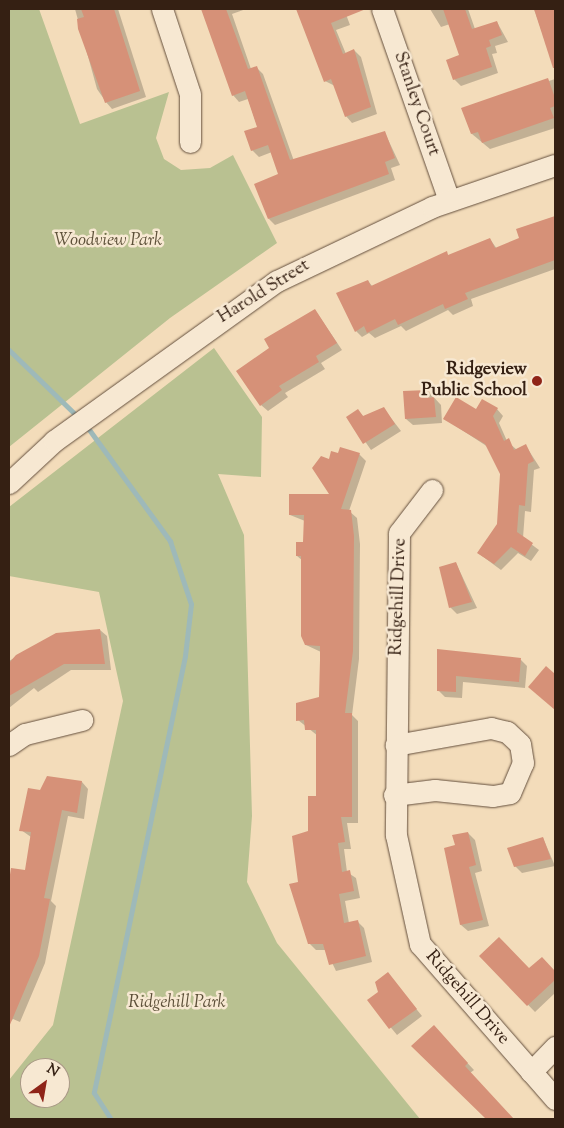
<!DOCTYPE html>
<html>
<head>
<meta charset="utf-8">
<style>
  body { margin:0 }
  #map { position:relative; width:564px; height:1128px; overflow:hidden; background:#f3dcba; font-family:"Sorts Mill Goudy",serif }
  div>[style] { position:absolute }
  .green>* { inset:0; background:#b9c191 }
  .shadow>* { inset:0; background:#0003 }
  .stream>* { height:5px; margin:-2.5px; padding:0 2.5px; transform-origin:2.5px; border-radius:2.5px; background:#9eb9b9 }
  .building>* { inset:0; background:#d69178 }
  .roads { filter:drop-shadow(0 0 1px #644f3d) drop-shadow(0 0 1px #644f3d) }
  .minor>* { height:21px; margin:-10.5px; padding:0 10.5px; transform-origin:10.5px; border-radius:10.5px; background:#f7e8d2 }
  .dots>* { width:14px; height:14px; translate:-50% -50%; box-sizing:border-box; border:2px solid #f7e8d2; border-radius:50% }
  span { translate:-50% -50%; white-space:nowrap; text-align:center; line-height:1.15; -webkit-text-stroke:5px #f7e8d2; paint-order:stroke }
  .street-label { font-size:18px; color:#352013 }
  .park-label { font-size:18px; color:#5d5039; font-style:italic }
  .poi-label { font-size:18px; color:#352013; font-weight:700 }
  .right { translate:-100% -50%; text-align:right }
  .frame { position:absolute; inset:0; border:10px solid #352013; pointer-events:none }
  .north { position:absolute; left:20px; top:1058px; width:50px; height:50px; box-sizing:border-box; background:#f7e8d2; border:1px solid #a99886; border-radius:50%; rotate:32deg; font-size:14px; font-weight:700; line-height:20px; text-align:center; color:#352013 }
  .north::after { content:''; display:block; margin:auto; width:18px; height:22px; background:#8f2418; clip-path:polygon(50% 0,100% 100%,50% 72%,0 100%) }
</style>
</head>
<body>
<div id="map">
  <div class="green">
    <i style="clip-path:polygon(9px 9px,39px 9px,80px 124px,169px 92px,156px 138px,164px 159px,181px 170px,210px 168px,233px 155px,277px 243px,170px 318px,9px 447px)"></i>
    <i style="clip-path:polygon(evenodd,214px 348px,262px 417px,261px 477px,218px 474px,244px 535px,252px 816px,247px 882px,277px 943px,420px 1119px,9px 1119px,9px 1080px,53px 1025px,123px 701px,99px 592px,9px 576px,9px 507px,214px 348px,30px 1068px,60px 1068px,60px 1098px,30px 1098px,30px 1068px)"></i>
  </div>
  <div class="shadow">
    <i style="clip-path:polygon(75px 9px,118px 9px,146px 97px,112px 109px,106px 102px,97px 89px)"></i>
    <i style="clip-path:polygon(202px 9px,246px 9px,232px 14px,251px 69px,256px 67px,263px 74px,294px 161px,385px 133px,400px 165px,391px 168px,395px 180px,275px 225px,269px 219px,279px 175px,272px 152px,259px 157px,252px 150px,258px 128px,248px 99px,239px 102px,233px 95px)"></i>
    <i style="clip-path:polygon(298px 9px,344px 9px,350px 25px,336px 30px,346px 54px,354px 50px,361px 57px,377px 114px,352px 123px,346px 116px,335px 86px,325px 81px)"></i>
    <i style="clip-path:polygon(430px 9px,468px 9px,475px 29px,497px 22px,508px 42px,495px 46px,497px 53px,492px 54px,498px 73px,461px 86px,454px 79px,461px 56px,450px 24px,441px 27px)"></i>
    <i style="clip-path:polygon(534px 9px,555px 9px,555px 52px,547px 46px)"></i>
    <i style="clip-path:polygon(555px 79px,555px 128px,490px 149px,472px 134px,463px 109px)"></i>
    <i style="clip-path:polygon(555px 219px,555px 269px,471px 299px,473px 306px,453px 315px,448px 310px,406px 331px,401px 326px,375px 338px,369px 333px,362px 337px,356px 331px,368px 281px,373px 287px,446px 253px,449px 256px,490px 239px,497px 249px,521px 239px,518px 230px)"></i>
    <i style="clip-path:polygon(315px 310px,342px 350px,321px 363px,325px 369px,285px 393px,288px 397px,268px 411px,261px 405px)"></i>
    <i style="clip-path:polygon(428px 391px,441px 405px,442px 423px,413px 425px,406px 419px)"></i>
    <i style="clip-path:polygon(384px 409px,401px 431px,371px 450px,348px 417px,358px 411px,364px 417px)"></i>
    <i style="clip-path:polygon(497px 409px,503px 416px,499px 423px,507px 441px,517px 450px,526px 446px,540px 468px,534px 470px,531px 512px,525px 511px,523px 538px,539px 550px,531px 561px,518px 553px,501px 570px,478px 553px,498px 525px,502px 474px,488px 447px,445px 419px)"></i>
    <i style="clip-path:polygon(359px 454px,366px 461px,349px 511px,357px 518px,360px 544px,359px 659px,352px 715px,358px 721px,358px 823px,347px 823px,351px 849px,344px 849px,347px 872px,356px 878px,360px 898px,345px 901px,349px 923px,357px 921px,364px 928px,372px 962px,336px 971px,326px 950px,316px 950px,309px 943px,300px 883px,318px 797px,318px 736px,298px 720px,321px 698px,321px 652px,306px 645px,303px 561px,297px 556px,304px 544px,305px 521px,290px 515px,332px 496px,329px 460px,339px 455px)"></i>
    <i style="clip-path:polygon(456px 563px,477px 608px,457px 614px,450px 607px)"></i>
    <i style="clip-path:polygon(100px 630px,107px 636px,111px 670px,71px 670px,38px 692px,34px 688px,9px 708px,9px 661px,56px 634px)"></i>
    <i style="clip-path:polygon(439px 651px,521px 660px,527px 666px,525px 688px,463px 682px,462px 698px,445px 697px,439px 691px)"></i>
    <i style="clip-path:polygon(82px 782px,88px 789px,84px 819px,68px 816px,51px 901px,56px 906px,45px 963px,20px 1022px,13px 1019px,9px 1023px,9px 882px,12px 869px,26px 872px,31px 837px,21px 830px,41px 792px)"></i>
    <i style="clip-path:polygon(468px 833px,475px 840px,482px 871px,475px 873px,489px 926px,468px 931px,461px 925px,456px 846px)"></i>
    <i style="clip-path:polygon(543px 838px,555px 866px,522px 873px,515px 866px)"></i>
    <i style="clip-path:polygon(481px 956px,529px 970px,542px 958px,555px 973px,555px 993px,535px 1012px)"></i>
    <i style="clip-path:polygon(388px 974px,422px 1016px,397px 1035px,369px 1001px,380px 993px)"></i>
    <i style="clip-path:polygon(440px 1034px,474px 1070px,470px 1073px,513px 1119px,488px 1119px,413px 1047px)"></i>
  </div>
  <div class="stream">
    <i style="left:9px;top:350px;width:98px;rotate:44.2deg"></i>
    <i style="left:85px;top:424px;width:145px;rotate:54deg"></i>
    <i style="left:170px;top:541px;width:66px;rotate:71.6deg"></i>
    <i style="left:191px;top:604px;width:52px;rotate:96.6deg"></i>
    <i style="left:185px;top:656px;width:446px;rotate:101.8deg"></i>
    <i style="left:94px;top:1093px;width:31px;rotate:57deg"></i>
  </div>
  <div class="building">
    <i style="clip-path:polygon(81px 9px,114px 9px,140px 91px,105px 103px,78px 29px,77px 19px,84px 17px)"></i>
    <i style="clip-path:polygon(201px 9px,226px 9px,248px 69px,257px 66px,290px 160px,385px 131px,395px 158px,385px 162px,389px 174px,268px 219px,254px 184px,278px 174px,268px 145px,251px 151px,244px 131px,257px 127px,245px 91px,232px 96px)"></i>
    <i style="clip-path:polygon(296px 9px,366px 9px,331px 23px,343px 54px,354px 49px,371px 107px,345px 117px,331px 79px,324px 82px)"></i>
    <i style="clip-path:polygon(443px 9px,465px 9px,472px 29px,497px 21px,502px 35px,489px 40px,491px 46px,486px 48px,492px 67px,453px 80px,446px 60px,459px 55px)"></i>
    <i style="clip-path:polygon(534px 9px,555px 9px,555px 68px,553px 68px)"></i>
    <i style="clip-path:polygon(548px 78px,555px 98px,555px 106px,550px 108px,554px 118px,482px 143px,478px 132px,471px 134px,461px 108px)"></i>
    <i style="clip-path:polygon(555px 216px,555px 260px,465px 293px,468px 299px,445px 309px,443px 304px,398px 325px,395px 319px,367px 333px,364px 326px,355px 332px,336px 293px,368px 280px,371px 286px,447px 251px,448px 255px,490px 238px,495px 248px,519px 238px,516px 229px)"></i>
    <i style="clip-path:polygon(315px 309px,337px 343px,316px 356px,319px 362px,279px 386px,282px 390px,260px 406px,236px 371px,269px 348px,264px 339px)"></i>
    <i style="clip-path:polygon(428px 390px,429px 398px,434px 397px,436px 417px,405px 419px,403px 391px)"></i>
    <i style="clip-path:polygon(456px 397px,476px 409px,482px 399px,498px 408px,493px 416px,504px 441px,509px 438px,514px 450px,526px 444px,534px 461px,528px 464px,525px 506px,519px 505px,517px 532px,533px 543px,525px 556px,511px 547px,494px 564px,477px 553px,497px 524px,500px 474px,485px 444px,443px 419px)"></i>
    <i style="clip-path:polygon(384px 407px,395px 424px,363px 444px,346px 417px,358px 409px,363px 416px)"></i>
    <i style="clip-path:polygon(340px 447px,360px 453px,341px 509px,351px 510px,354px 536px,353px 651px,345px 713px,352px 713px,352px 817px,341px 817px,345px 842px,338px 843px,342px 872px,350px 870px,354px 891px,339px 894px,344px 923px,358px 920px,366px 956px,329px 965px,323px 944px,308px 944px,289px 884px,298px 882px,292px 836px,308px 831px,308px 796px,316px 796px,316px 730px,305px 730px,304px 720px,296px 721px,296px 703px,319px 697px,320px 660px,320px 646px,305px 645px,301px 636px,301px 556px,296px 556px,296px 542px,303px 542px,304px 515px,289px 515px,289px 494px,329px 494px,312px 468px,321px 456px,329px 459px,331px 451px,338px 453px)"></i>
    <i style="clip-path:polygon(456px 562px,472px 602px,449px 608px,439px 567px)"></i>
    <i style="clip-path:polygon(100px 629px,105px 664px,64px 664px,9px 696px,9px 663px,16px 655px,56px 633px)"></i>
    <i style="clip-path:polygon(437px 649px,521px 658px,519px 682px,456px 676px,456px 692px,437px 691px)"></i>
    <i style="clip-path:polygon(546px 666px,555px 674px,555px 710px,528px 687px)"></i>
    <i style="clip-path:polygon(47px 776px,82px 781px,77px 813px,62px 810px,44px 898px,50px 899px,39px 956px,9px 1027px,9px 881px,11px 868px,25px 870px,31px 832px,19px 831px,28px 788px,40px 790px)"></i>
    <i style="clip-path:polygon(468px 832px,476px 865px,469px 867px,483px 920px,460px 925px,444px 848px,455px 845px,452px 835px)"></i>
    <i style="clip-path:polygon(543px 837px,551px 859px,514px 867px,507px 848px)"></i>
    <i style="clip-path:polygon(499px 937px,529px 968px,542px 957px,555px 971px,555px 980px,527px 1006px,479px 956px)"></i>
    <i style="clip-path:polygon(388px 972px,417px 1009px,389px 1029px,367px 1000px,378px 992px,375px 982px)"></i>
    <i style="clip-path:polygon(434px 1025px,468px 1063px,465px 1066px,514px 1119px,486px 1119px,411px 1046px)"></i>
  </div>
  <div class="roads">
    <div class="minor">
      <i style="left:162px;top:9px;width:89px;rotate:71.8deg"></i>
      <i style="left:190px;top:94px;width:48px;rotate:90deg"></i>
      <i style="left:382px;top:9px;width:202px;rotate:70.7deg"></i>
      <i style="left:9px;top:483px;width:62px;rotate:-43deg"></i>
      <i style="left:54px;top:441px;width:274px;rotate:-35.7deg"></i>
      <i style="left:277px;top:281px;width:172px;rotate:-25.5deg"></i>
      <i style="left:432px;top:207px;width:130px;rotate:-18.9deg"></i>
      <i style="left:432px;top:490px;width:54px;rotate:127.5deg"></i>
      <i style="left:399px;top:533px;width:302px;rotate:90.6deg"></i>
      <i style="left:396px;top:835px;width:112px;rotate:77.6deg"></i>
      <i style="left:420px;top:944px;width:206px;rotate:48.9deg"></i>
      <i style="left:9px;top:745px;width:19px;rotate:-35deg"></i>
      <i style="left:25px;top:734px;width:59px;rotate:-13.8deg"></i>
      <i style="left:394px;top:795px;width:41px;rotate:-7deg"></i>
      <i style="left:435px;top:790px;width:58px;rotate:5.9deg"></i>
      <i style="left:493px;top:796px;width:17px;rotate:-10deg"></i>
      <i style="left:510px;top:793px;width:33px;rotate:-67deg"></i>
      <i style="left:523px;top:763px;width:19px;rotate:-99deg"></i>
      <i style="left:520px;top:744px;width:18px;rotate:-137deg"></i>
      <i style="left:507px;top:732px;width:16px;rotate:-166deg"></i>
      <i style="left:491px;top:728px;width:97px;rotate:169.9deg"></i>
      <i style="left:531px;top:1072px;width:35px;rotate:-46deg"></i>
    </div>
  </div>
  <div class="dots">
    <i style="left:537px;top:381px;background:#8f2418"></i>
  </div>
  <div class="street-label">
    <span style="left:416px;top:104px;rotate:71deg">Stanley Court</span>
    <span style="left:264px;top:292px;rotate:-32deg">Harold Street</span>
    <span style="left:399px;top:597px;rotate:-88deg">Ridgehill Drive</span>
    <span style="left:467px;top:998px;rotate:49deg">Ridgehill Drive</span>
  </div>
  <div class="park-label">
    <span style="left:108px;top:241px">Woodview Park</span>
    <span style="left:177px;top:1003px">Ridgehill Park</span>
  </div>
  <div class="poi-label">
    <span class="right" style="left:527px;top:381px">Ridgeview<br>Public School</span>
  </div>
  <div class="frame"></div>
  <div class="north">N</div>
</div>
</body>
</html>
